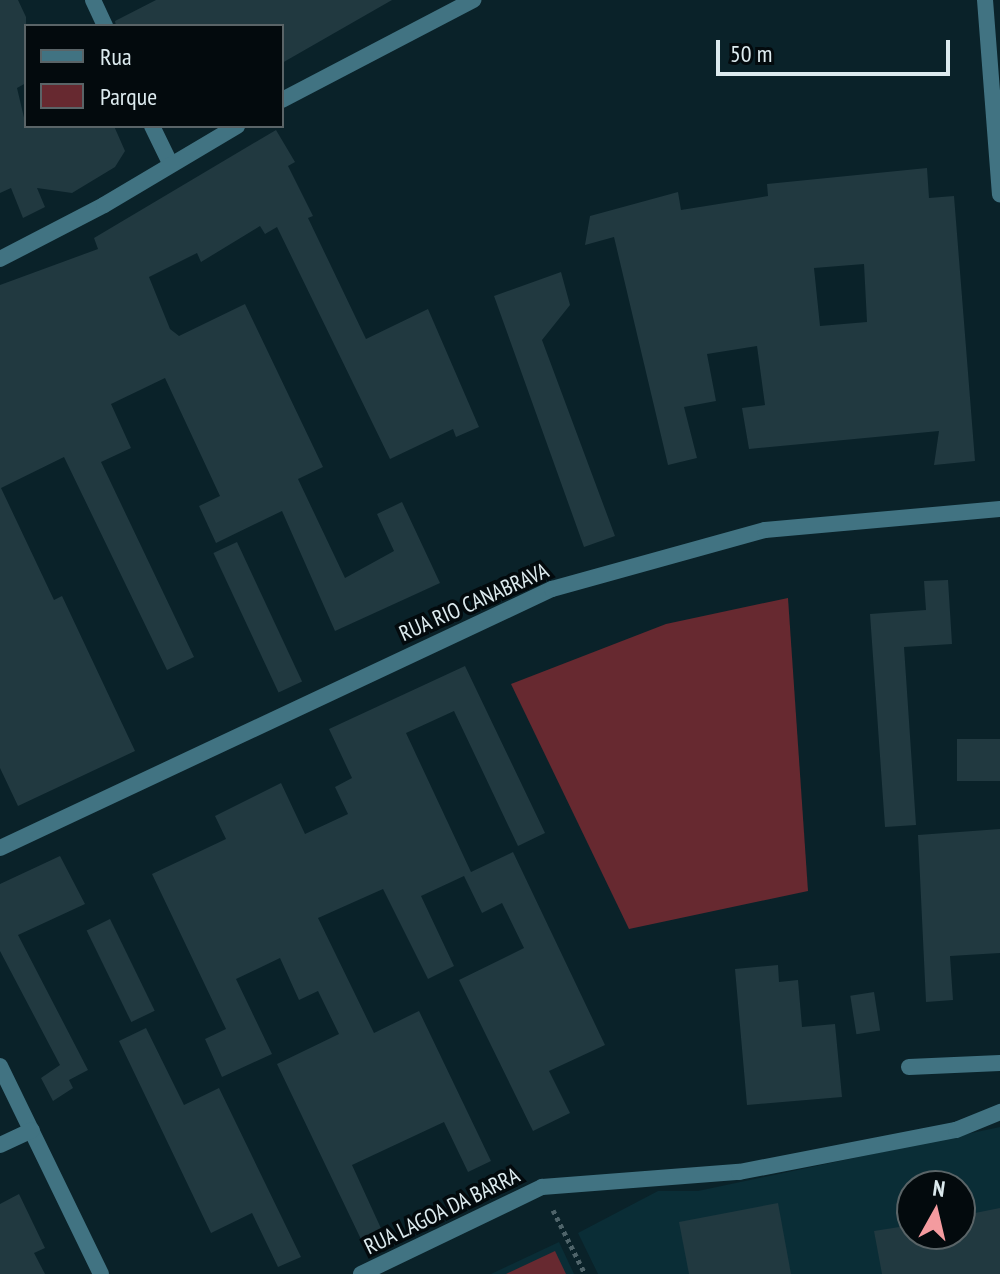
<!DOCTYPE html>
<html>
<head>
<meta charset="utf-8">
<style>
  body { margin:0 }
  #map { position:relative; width:1000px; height:1274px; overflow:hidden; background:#0a2229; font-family:"PT Sans Narrow",sans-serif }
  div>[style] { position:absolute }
  .built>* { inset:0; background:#0a2d36 }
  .green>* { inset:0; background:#672930 }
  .building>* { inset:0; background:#213940; transform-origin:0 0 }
  .path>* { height:5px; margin-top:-2.5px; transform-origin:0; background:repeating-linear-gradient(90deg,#4f646a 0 4px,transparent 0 8px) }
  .minor>* { height:16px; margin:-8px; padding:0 8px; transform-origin:8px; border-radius:8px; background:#417382 }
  span { translate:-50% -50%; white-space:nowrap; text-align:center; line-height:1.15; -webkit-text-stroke:7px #030a0d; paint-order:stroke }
  .street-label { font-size:22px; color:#ddebef }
  .legend { position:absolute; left:24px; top:24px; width:260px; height:104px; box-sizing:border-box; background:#030a0d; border:2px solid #5a6467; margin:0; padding:10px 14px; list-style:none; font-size:24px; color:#ddebef }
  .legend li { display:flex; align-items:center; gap:16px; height:40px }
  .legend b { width:40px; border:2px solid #5a6467 }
  .north { position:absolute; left:896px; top:1170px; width:80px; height:80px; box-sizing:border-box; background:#030a0d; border:2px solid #5a6467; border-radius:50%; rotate:8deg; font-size:22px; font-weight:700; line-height:32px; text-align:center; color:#ddebef }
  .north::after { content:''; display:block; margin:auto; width:28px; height:36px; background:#f49b9f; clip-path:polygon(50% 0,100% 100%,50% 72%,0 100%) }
  .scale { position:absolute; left:716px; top:40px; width:234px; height:36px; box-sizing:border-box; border:4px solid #ddebef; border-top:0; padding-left:10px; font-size:24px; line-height:28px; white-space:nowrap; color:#ddebef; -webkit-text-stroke:6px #030a0d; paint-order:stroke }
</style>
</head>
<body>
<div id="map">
  <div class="built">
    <i style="clip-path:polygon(evenodd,1000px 1127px,1000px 1274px,598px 1274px,578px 1233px,658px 1191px,698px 1191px,1000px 1127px,912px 1186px,960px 1186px,960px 1234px,912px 1234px,912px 1186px)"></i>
    <i style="clip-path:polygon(559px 1242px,574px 1274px,491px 1274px)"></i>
  </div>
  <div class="green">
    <i style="clip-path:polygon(788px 598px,808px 891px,629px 929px,511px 684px,666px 624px)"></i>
    <i style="clip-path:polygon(555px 1251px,566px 1274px,506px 1274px)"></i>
  </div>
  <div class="building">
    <i style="clip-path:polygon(0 0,18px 0,26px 17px,26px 83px,17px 88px,26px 126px,114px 126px,125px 151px,115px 167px,72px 193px,37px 188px,45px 207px,23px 218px,11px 188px,0 193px)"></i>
    <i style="clip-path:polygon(156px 0,392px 0,282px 63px,282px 26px,116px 26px,115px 21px)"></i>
    <i style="clip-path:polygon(276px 130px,295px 162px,288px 166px,313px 216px,308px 218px,366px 339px,428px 309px,479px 427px,456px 437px,453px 429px,390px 459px,277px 227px,265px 234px,260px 226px,201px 262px,197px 253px,149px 277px,170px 329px,179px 336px,245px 304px,323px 467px,298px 479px,345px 578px,394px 551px,377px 514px,402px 502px,440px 583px,335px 631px,282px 511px,216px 543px,199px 506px,220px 496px,165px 378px,111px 404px,131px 448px,101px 462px,194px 657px,167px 670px,64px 457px,1px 488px,54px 600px,62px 596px,135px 751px,18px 806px,0 768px,0 285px,98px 249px,94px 238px)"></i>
    <i style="clip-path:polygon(evenodd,927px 168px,929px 198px,954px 196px,975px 461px,934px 465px,939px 431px,749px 449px,742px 408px,765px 405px,757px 346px,707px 354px,716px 401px,684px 407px,697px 458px,668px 465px,614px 237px,585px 245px,590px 216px,678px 192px,681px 210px,768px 196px,767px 184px,927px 168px,864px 264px,867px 322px,820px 326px,814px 268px,864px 264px)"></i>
    <i style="clip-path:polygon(561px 272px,570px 305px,542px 340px,615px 536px,584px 547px,494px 296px)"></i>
    <i style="left:237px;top:542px;width:154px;height:26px;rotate:65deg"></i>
    <i style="clip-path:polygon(948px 580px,952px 644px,904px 647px,916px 825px,885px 827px,870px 614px,926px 610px,924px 581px)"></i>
    <i style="clip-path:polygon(465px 666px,545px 833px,518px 846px,454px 711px,406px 733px,471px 872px,513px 852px,605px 1045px,549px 1071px,570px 1113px,533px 1131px,459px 980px,524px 948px,502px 903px,482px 913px,464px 876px,421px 896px,454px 966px,428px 979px,383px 889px,318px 918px,374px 1033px,419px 1011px,491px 1161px,468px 1172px,444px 1122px,352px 1165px,390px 1248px,370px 1258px,277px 1064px,339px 1034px,318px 991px,299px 1000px,280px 958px,236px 979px,272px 1054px,222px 1077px,205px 1039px,226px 1029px,152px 874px,226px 839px,215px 816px,281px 783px,305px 834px,348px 814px,335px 787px,352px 778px,329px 729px)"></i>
    <i style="left:1000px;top:739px;width:42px;height:43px;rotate:90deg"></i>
    <i style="clip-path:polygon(1000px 829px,1000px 953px,950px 956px,953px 1000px,926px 1002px,918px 835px)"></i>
    <i style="clip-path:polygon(60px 856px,85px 904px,18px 935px,88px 1070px,69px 1080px,73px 1088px,53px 1101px,41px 1078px,60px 1065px,0 951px,0 884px)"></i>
    <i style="left:110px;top:919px;width:102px;height:26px;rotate:64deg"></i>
    <i style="clip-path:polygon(778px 965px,779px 982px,798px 980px,802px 1027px,835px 1024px,842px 1097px,747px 1105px,735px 969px)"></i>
    <i style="left:874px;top:992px;width:39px;height:24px;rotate:81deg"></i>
    <i style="clip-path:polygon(146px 1028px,184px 1105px,219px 1088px,301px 1257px,278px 1267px,252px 1213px,211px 1233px,119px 1041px)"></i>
    <i style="clip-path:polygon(19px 1194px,45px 1248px,34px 1253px,45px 1274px,0 1274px,0 1204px)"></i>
    <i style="clip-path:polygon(778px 1203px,791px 1274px,689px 1274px,679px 1222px)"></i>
    <i style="clip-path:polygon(1000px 1208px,1000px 1274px,882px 1274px,874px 1231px,912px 1225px,912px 1234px,960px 1234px,960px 1216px)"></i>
  </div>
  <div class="path">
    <i style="left:553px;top:1210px;width:72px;rotate:63.4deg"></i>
  </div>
  <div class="minor">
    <i style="left:93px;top:0;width:29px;rotate:65deg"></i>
    <i style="left:985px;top:0;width:195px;rotate:85.6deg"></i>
    <i style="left:282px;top:100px;width:216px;rotate:-27.6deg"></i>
    <i style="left:152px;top:126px;width:43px;rotate:64deg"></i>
    <i style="left:0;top:259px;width:117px;rotate:-27.4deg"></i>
    <i style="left:104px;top:205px;width:155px;rotate:-30.7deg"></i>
    <i style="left:0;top:848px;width:610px;rotate:-25.14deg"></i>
    <i style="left:552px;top:589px;width:221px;rotate:-15.5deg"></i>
    <i style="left:765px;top:530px;width:236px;rotate:-5.1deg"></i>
    <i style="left:0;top:1066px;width:231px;rotate:64.1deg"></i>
    <i style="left:909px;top:1067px;width:91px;rotate:-2.5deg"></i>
    <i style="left:0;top:1145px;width:35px;rotate:-25deg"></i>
    <i style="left:361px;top:1274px;width:201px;rotate:-25.7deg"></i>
    <i style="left:542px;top:1187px;width:198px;rotate:-4.4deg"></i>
    <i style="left:739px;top:1172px;width:221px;rotate:-11deg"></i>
    <i style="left:956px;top:1130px;width:48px;rotate:-22.2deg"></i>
  </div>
  <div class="street-label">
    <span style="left:474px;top:602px;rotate:-24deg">RUA RIO CANABRAVA</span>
    <span style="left:442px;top:1211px;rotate:-26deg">RUA LAGOA DA BARRA</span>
  </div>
  <ul class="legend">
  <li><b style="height:10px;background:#417382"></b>Rua</li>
  <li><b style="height:22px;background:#672930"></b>Parque</li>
  </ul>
  <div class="north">N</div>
  <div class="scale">50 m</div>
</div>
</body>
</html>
